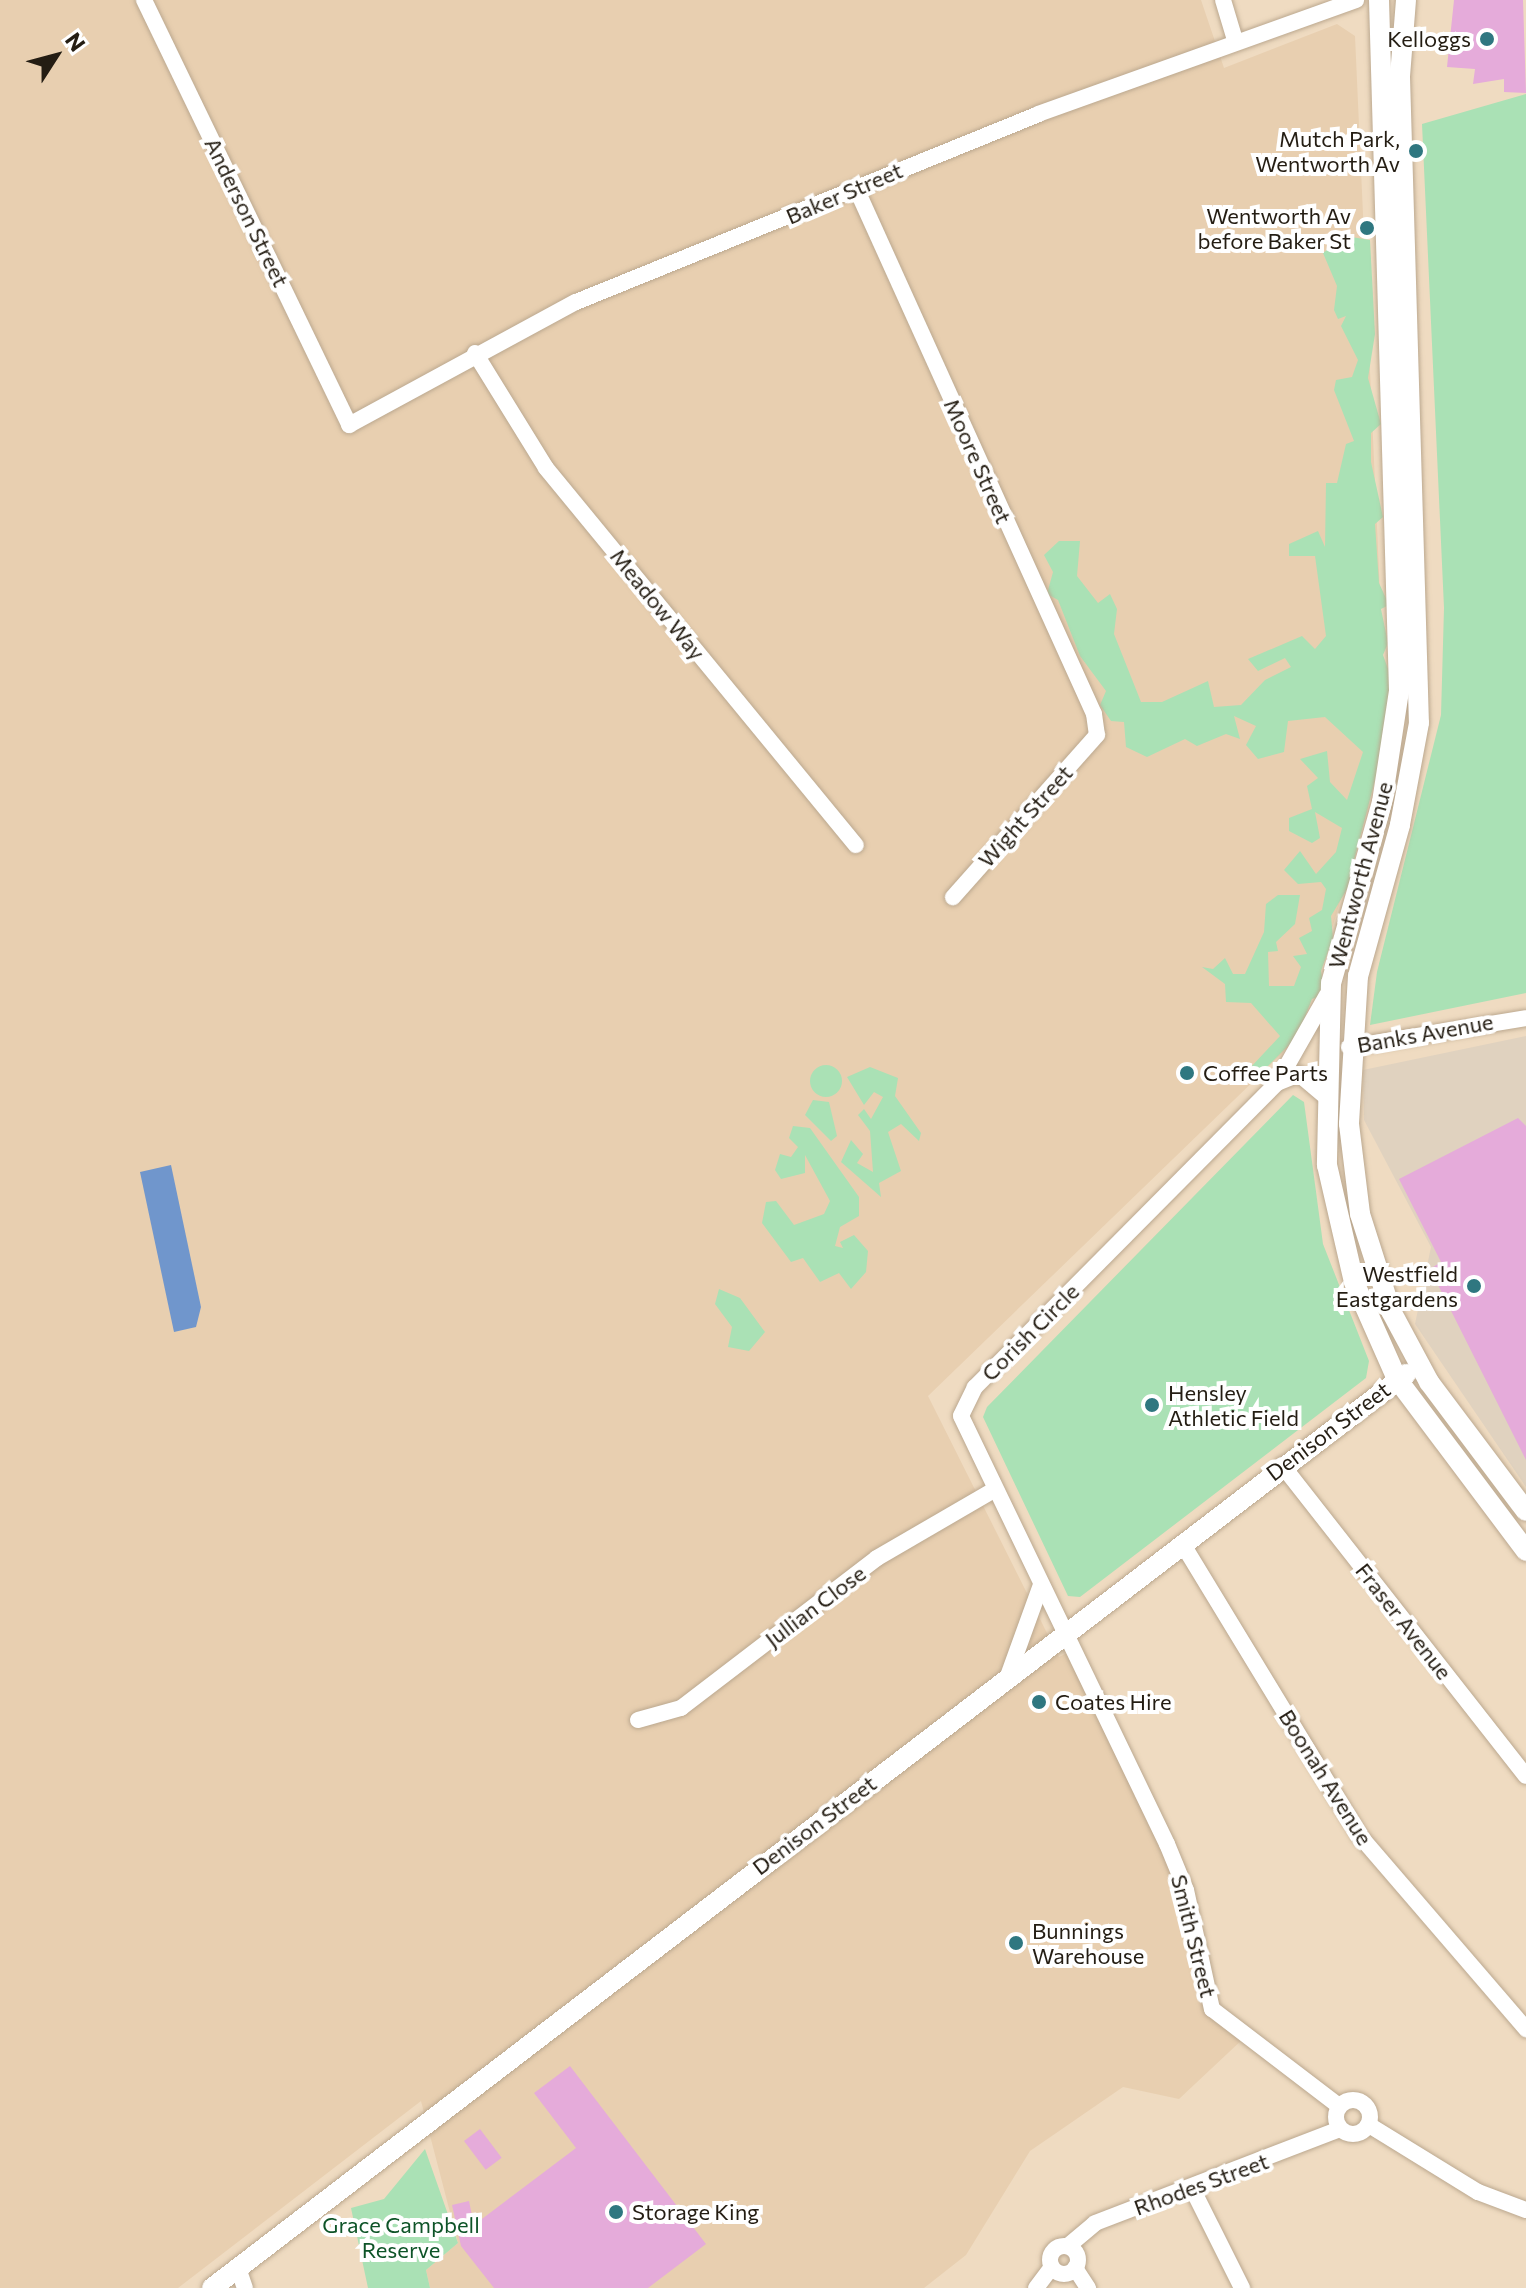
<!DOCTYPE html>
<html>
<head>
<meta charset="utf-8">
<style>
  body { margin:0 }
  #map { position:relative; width:1526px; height:2288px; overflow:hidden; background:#efdbc1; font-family:Commissioner,sans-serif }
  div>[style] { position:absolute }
  .commercial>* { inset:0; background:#e0d2bf }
  .built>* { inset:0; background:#e8cfb0 }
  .green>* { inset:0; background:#aae1b5 }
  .round { border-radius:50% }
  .water>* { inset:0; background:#7096cc }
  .building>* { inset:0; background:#e5abda; transform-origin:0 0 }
  .roads { filter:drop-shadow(0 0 2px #bba88f) drop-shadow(0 0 2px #bba88f) }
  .minor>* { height:16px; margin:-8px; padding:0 8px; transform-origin:8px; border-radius:8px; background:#fff }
  .minor>.ring { margin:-8px; padding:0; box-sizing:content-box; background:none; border:16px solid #fff; border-radius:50% }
  .major>* { height:20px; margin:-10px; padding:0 10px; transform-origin:10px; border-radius:10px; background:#fff }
  .dots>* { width:22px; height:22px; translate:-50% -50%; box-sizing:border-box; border:4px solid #fff; border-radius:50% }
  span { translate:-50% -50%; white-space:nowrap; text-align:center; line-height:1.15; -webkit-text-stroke:8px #fff; paint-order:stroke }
  .poi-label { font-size:22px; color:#241d13 }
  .right { translate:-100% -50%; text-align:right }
  .left { translate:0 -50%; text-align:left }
  .street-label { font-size:22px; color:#241d13 }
  .park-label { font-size:22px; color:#0e5428 }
  .north { position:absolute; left:16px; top:16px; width:80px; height:80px; -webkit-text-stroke:6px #fff; paint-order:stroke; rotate:54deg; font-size:22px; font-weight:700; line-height:32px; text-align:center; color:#241d13 }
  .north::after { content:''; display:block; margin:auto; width:28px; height:36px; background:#241d13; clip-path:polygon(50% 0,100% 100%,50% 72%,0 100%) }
</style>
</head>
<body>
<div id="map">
  <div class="commercial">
    <i style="clip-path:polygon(1526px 1036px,1526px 1487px,1415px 1324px,1431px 1247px,1364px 1120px,1363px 1070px)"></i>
  </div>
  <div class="built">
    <i style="clip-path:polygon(0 0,1201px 0,1224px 68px,1337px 24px,1355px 36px,1384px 683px,1368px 808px,1314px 989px,1298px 1038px,928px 1396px,1059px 1657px,1075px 1649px,1167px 1844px,1205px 1992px,1244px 2038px,1179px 2099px,1123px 2087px,1030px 2151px,966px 2255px,924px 2288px,430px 2288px,426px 2270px,458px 2243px,421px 2101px,178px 2288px,0 2288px)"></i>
  </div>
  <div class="green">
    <i style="clip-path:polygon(1526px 94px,1526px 993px,1370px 1025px,1377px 972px,1441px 715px,1444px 608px,1422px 124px)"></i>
    <i style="clip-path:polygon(1345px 236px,1370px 240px,1375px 334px,1368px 378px,1381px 424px,1371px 433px,1371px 462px,1383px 517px,1375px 524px,1379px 583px,1389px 605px,1381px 609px,1388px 643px,1383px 655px,1392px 680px,1384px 746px,1352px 868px,1356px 874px,1331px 916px,1333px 938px,1321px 971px,1325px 994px,1312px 999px,1297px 1037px,1251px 1083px,1250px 1068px,1280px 1036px,1251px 1003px,1226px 1002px,1225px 984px,1202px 967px,1213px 969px,1225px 958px,1233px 974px,1245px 974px,1264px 932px,1266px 904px,1278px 895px,1300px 895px,1295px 924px,1276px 942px,1278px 951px,1268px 952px,1269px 986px,1294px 986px,1301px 967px,1293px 956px,1307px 954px,1299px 938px,1312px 931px,1309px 918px,1322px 910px,1326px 889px,1321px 882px,1298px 884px,1284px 870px,1300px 851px,1316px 874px,1336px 852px,1342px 828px,1315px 812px,1320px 838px,1312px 843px,1289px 831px,1289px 818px,1312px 809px,1307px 786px,1318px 778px,1300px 759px,1327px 751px,1330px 782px,1347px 800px,1363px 752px,1325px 717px,1288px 721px,1284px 752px,1258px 759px,1246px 745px,1256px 726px,1234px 716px,1240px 739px,1226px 734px,1197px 746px,1185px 739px,1147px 757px,1126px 747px,1124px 722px,1111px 721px,1100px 705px,1106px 691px,1080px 656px,1058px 600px,1047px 594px,1053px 572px,1044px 555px,1059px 541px,1080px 541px,1077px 576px,1098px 603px,1110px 594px,1117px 609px,1114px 634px,1141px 702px,1162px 702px,1208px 681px,1214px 707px,1241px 705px,1265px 680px,1291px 667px,1285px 658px,1258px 671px,1248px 659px,1302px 636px,1315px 649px,1326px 636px,1315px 556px,1289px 556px,1289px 544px,1318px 531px,1325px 547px,1326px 483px,1337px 483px,1346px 444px,1354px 441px,1334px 390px,1336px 380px,1352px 377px,1358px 360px,1341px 326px,1346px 316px,1338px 319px,1334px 310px,1337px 286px,1323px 253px)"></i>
    <i class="round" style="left:810px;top:1065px;width:32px;height:32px"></i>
    <i style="clip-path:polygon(870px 1067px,898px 1078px,895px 1096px,921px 1133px,919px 1141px,901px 1124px,888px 1132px,901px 1171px,879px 1183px,881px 1197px,841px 1162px,851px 1140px,863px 1154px,857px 1163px,873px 1172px,870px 1131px,858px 1115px,864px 1109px,871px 1119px,883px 1097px,874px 1092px,864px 1105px,847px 1077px)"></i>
    <i style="clip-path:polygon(1293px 1095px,1304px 1102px,1323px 1244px,1369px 1361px,1366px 1378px,1080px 1597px,1068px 1596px,983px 1417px,987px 1407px)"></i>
    <i style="clip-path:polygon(813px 1100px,829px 1102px,837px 1136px,831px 1141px,805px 1115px)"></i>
    <i style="clip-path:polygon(793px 1126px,810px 1128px,859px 1197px,859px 1216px,840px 1227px,835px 1246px,843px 1248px,840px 1242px,854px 1235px,868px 1251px,866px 1272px,851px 1289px,839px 1273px,820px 1282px,803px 1258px,791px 1262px,762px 1223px,766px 1202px,776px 1201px,794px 1225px,824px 1214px,830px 1201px,805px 1155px,805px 1173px,781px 1179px,775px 1170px,780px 1154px,791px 1157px,798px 1147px,789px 1138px)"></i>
    <i style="clip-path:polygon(719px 1289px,740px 1298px,765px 1332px,749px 1351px,728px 1347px,732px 1327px,715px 1304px)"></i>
    <i style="clip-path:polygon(425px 2149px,458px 2243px,426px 2270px,430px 2288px,368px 2288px,351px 2208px,384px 2199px)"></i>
  </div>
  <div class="water">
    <i style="clip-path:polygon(171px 1165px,201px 1307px,196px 1327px,174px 1332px,140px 1172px)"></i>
  </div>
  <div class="building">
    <i style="clip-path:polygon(1454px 0,1523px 0,1526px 93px,1504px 92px,1504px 79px,1473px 84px,1475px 69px,1447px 67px)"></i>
    <i style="clip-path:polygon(1518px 1118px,1526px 1126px,1526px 1460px,1430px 1269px,1441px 1262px,1399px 1179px)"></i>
    <i style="clip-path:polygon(570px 2066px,706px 2244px,648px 2288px,494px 2288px,461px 2246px,452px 2205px,469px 2201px,474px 2225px,576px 2148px,534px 2093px)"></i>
    <i style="left:480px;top:2129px;width:36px;height:20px;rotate:53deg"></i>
  </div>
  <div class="roads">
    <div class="minor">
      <i style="left:144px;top:0;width:472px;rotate:64.2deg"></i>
      <i style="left:349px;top:425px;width:258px;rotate:-28.5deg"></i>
      <i style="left:576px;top:302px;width:499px;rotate:-22.1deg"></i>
      <i style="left:1038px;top:114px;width:338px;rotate:-19.7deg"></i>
      <i style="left:1223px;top:0;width:42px;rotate:73.3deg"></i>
      <i style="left:856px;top:188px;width:577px;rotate:65.65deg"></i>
      <i style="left:1094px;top:714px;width:21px;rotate:82deg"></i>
      <i style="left:1097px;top:735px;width:217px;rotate:131.6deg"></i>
      <i style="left:475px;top:353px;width:135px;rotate:58.3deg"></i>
      <i style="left:546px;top:468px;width:488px;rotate:50.6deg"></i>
      <i style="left:1349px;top:1047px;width:179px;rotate:-9.3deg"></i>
      <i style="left:1277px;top:1083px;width:101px;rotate:-60.4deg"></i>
      <i style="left:1325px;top:1096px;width:34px;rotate:-140deg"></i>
      <i style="left:1299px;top:1074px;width:24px;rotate:158deg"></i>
      <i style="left:1277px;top:1083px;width:429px;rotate:134.8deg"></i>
      <i style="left:975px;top:1387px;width:32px;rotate:116deg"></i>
      <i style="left:961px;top:1416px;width:475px;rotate:64.3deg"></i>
      <i style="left:1167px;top:1844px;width:50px;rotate:67.6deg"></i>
      <i style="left:1186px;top:1890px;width:122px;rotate:77.7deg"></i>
      <i style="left:1212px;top:2009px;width:160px;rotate:37.4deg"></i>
      <i style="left:1282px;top:1465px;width:395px;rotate:51.9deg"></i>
      <i style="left:1182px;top:1543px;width:343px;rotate:58.7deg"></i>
      <i style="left:1360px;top:1836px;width:255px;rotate:49.3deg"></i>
      <i style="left:1008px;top:1676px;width:97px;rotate:-70.1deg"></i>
      <i style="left:638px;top:1720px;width:45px;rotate:-15.6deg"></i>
      <i style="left:681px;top:1708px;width:247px;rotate:-37.4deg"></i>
      <i style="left:877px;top:1558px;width:135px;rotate:-30.2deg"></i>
      <i class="ring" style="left:1336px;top:2100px;width:18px;height:18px"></i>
      <i style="left:1369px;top:2125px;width:128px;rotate:31.6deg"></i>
      <i style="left:1478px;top:2192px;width:51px;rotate:20.6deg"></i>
      <i style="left:1192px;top:2188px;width:112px;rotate:63.4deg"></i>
      <i class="ring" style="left:1050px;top:2246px;width:12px;height:12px"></i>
      <i style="left:1068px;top:2246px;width:35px;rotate:-40deg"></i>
      <i style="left:1095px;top:2223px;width:262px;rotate:-21deg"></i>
      <i style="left:238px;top:2268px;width:21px;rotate:71deg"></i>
      <i style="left:1075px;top:2268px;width:24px;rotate:57deg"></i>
      <i style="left:1036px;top:2288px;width:26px;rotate:-53deg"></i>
    </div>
    <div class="major">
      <i style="left:1379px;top:0;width:691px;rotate:88.34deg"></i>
      <i style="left:1399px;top:691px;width:112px;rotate:98.7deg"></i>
      <i style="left:1382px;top:802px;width:188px;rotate:105.7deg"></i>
      <i style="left:1331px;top:983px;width:182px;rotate:91.3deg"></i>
      <i style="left:1327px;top:1165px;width:120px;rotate:77deg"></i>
      <i style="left:1354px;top:1282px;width:106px;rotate:66.1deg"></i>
      <i style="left:1397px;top:1379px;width:215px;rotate:53.1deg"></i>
      <i style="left:1406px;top:0;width:77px;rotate:94.5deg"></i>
      <i style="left:1400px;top:77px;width:646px;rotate:88.32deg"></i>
      <i style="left:1419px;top:723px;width:104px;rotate:100.6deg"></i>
      <i style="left:1400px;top:825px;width:157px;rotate:105.5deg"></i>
      <i style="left:1358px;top:976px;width:148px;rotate:93.5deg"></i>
      <i style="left:1349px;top:1124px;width:91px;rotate:83deg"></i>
      <i style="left:1360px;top:1214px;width:102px;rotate:72.3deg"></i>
      <i style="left:1391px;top:1311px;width:81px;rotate:61.8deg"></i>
      <i style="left:1429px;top:1382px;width:161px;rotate:53.1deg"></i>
      <i style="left:212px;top:2288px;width:1504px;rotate:-37.43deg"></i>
    </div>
  </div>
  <div class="dots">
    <i style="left:1487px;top:39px;background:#2f7780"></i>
    <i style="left:1416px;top:151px;background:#2f7780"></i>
    <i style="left:1367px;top:228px;background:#2f7780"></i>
    <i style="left:1187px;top:1073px;background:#2f7780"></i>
    <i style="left:1474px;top:1286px;background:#2f7780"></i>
    <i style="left:1152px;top:1405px;background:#2f7780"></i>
    <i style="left:1039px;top:1702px;background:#2f7780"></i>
    <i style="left:1016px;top:1943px;background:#2f7780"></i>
    <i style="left:616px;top:2212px;background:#2f7780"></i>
  </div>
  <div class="poi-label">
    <span class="right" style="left:1471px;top:39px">Kelloggs</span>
    <span class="right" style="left:1400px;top:151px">Mutch Park,<br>Wentworth Av</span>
    <span class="right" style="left:1351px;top:228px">Wentworth Av<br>before Baker St</span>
    <span class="left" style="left:1203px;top:1073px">Coffee Parts</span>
    <span class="right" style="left:1458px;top:1286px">Westfield<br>Eastgardens</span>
    <span class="left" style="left:1168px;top:1405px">Hensley<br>Athletic Field</span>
    <span class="left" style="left:1055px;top:1702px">Coates Hire</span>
    <span class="left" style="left:1032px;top:1943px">Bunnings<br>Warehouse</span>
    <span class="left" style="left:632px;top:2212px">Storage King</span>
  </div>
  <div class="street-label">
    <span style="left:844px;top:193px;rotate:-23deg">Baker Street</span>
    <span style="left:247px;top:212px;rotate:64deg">Anderson Street</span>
    <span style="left:978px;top:461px;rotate:66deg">Moore Street</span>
    <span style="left:658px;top:604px;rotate:51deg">Meadow Way</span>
    <span style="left:1025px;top:816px;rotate:-48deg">Wight Street</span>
    <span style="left:1360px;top:875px;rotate:-75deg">Wentworth Avenue</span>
    <span style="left:1425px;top:1033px;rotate:-10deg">Banks Avenue</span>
    <span style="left:1030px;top:1332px;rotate:-45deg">Corish Circle</span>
    <span style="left:1328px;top:1431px;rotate:-37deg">Denison Street</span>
    <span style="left:815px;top:1606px;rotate:-37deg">Jullian Close</span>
    <span style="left:1404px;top:1621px;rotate:52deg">Fraser Avenue</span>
    <span style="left:1326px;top:1777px;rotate:58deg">Boonah Avenue</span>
    <span style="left:814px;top:1825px;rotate:-37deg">Denison Street</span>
    <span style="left:1194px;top:1936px;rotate:76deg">Smith Street</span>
    <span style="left:1201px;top:2184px;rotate:-20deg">Rhodes Street</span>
  </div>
  <div class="park-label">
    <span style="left:401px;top:2237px">Grace Campbell<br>Reserve</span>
  </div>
  <div class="north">N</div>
</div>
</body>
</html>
